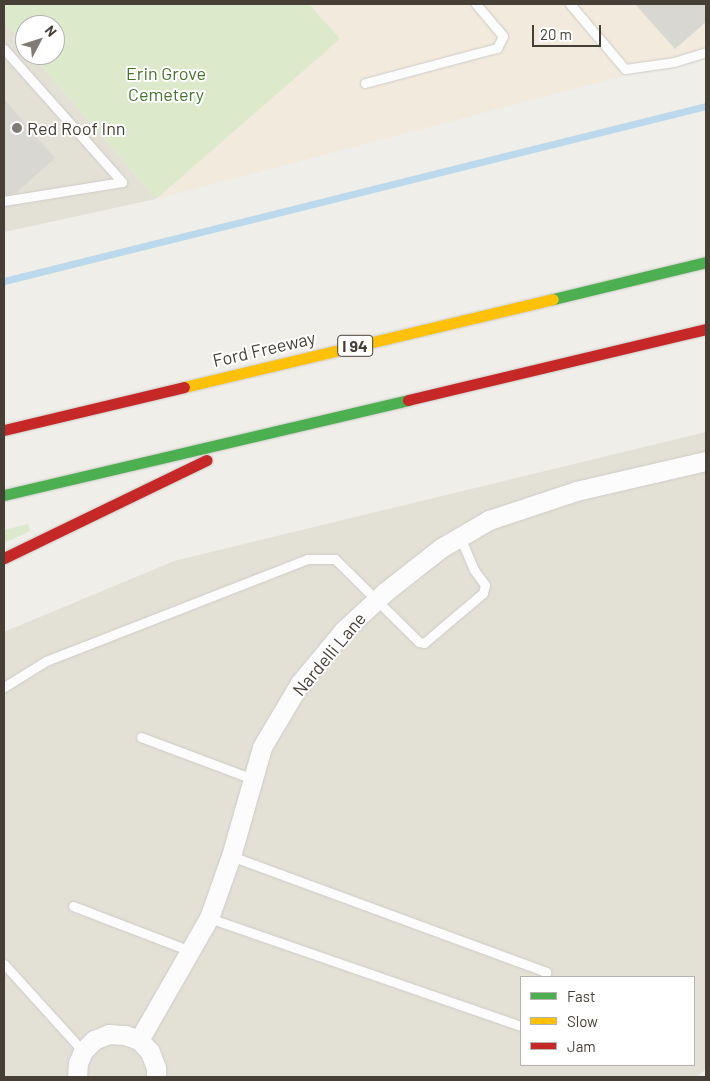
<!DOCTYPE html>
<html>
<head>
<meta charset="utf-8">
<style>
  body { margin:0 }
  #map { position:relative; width:710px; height:1081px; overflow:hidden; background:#efeee9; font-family:Barlow,sans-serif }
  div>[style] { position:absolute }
  .residential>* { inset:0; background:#e3e0d6 }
  .commercial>* { inset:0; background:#f2eadc }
  .green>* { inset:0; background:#dce9ca }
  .stream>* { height:7px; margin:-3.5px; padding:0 3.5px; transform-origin:3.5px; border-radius:3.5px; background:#bbd8ec }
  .building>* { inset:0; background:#d9d7d1 }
  .roads { filter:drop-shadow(0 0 1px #cdcbc7) drop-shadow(0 0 1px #cdcbc7) }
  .lane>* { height:9px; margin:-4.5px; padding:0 4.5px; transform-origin:4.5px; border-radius:4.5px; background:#fdfcfc }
  .street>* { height:19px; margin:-9.5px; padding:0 9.5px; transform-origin:9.5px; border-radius:9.5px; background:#fdfcfc }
  .fast>* { height:11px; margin:-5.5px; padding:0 5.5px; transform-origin:5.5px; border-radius:5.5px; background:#4caf50 }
  .slow>* { height:11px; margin:-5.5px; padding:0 5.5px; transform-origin:5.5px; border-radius:5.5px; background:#ffc107 }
  .jam>* { height:11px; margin:-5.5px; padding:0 5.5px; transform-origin:5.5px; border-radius:5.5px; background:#c62828 }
  .dots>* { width:14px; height:14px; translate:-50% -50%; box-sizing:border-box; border:2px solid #fff; border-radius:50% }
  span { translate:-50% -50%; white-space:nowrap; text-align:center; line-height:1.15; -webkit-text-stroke:4px #fff; paint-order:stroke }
  .shield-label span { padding:1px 4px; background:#fff; border:1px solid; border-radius:4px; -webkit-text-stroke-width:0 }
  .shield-label { font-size:16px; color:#453f36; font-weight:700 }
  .park-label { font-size:18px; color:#46742c }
  .poi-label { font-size:18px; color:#453f36 }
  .left { translate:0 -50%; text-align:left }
  .street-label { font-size:18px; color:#453f36 }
  .frame { position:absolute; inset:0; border:5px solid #453f36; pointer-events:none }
  .legend { position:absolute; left:520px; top:976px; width:175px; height:90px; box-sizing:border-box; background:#fff; border:1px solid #b5b2af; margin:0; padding:6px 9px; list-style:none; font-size:15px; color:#453f36 }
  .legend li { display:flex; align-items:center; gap:10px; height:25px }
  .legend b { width:25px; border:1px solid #b5b2af }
  .north { position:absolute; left:15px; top:15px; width:50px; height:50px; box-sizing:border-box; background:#fff; border:1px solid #b5b2af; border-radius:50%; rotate:50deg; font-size:14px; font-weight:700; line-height:20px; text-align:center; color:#453f36 }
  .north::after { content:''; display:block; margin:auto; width:18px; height:22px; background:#807c75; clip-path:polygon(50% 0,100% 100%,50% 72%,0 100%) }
  .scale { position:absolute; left:532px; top:25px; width:69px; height:22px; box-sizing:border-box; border:2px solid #453f36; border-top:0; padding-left:6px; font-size:15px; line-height:18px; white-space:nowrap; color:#453f36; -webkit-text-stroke:4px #fff; paint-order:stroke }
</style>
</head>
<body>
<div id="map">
  <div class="residential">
    <i style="clip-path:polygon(4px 22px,25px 46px,25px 55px,32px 55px,156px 199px,4px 232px)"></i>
    <i style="clip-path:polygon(evenodd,706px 432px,706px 1069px,697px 1077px,4px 1077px,4px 632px,174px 561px,706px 432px,521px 977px,694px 977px,694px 1065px,521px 1065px,521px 977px)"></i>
  </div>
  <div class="commercial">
    <i style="clip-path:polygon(309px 4px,706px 4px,706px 54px,156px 199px,340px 39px)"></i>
  </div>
  <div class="green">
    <i style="clip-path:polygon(4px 4px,309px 4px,340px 39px,156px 199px,32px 55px,55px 55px,55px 25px,25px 25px,25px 46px,4px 22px)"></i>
    <i style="clip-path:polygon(28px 524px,30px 531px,4px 543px,4px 530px)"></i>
  </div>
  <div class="stream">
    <i style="left:4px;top:281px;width:723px;rotate:-14deg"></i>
  </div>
  <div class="building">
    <i style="clip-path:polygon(635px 4px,706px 4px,706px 22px,675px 49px)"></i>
    <i style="clip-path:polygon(4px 99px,55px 158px,16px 193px,4px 195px)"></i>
  </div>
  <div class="roads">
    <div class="lane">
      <i style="left:570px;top:4px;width:85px;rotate:49.8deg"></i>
      <i style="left:625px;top:69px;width:49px;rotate:-8.1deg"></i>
      <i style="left:674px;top:62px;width:34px;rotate:-17deg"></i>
      <i style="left:4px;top:49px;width:178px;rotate:48.4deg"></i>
      <i style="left:122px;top:182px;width:120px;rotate:170.9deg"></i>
      <i style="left:365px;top:83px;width:137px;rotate:-14.9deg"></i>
      <i style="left:497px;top:48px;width:13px;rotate:-63deg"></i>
      <i style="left:503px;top:36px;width:42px;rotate:-130.2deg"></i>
      <i style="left:4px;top:687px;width:49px;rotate:-31.8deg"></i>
      <i style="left:46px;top:661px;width:280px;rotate:-21.3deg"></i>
      <i style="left:307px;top:559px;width:28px"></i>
      <i style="left:335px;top:559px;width:118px;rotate:44.7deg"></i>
      <i style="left:419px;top:642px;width:5px;rotate:11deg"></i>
      <i style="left:424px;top:643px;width:77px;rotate:-40.3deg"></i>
      <i style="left:483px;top:593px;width:8px;rotate:-76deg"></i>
      <i style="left:485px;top:585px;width:19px;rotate:-126deg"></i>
      <i style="left:474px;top:570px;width:36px;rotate:-113deg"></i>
      <i style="left:141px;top:737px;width:120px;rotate:20.6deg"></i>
      <i style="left:231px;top:856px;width:336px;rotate:20.2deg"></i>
      <i style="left:546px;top:972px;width:5px;rotate:101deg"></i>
      <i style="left:73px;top:906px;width:125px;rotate:21deg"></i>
      <i style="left:209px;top:918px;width:330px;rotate:19.1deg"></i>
      <i style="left:4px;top:964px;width:118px;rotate:47.8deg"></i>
    </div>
    <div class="street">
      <i style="left:139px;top:1040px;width:141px;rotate:-60.2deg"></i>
      <i style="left:209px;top:918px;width:66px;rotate:-70.5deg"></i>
      <i style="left:231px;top:856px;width:113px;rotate:-74.1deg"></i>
      <i style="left:262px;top:747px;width:74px;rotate:-59.3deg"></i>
      <i style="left:300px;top:683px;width:69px;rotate:-50.3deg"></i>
      <i style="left:344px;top:630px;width:56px;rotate:-42.8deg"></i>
      <i style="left:385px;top:592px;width:71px;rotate:-38.2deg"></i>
      <i style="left:441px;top:548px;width:56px;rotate:-30.3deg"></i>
      <i style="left:489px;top:520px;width:92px;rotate:-18.4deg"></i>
      <i style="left:576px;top:491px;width:133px;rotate:-13deg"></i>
      <i style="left:77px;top:1077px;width:14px;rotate:-86deg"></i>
      <i style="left:78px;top:1063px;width:13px;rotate:-67deg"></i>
      <i style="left:83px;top:1051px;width:16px;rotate:-45deg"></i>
      <i style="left:94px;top:1040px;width:16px;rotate:-22deg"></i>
      <i style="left:109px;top:1034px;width:16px;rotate:4deg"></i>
      <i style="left:125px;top:1035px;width:15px;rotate:20deg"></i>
      <i style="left:139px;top:1040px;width:16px;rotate:47deg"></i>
      <i style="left:150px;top:1052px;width:17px;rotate:69deg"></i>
      <i style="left:156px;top:1068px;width:9px;rotate:90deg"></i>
    </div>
    <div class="fast">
      <i style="left:553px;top:299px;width:157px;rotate:-13.6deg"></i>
      <i style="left:4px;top:495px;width:415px;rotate:-13.2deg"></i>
    </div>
    <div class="slow">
      <i style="left:184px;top:387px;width:379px;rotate:-13.4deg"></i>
    </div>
    <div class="jam">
      <i style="left:408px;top:400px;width:306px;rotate:-13.4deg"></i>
      <i style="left:4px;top:430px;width:185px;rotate:-13.4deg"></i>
      <i style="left:4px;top:558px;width:225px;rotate:-25.8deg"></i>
    </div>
  </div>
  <div class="dots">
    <i style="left:17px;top:128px;background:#807c75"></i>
  </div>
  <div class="shield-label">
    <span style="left:355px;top:346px">I 94</span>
  </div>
  <div class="park-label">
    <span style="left:166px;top:84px">Erin Grove<br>Cemetery</span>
  </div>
  <div class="poi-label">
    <span class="left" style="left:27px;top:128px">Red Roof Inn</span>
  </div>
  <div class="street-label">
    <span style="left:264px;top:349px;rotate:-13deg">Ford Freeway</span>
    <span style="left:329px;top:654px;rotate:-50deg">Nardelli Lane</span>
  </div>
  <div class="frame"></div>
  <ul class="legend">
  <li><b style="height:6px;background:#4caf50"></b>Fast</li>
  <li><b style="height:6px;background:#ffc107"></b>Slow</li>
  <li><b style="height:6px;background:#c62828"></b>Jam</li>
  </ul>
  <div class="north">N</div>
  <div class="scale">20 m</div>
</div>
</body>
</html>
